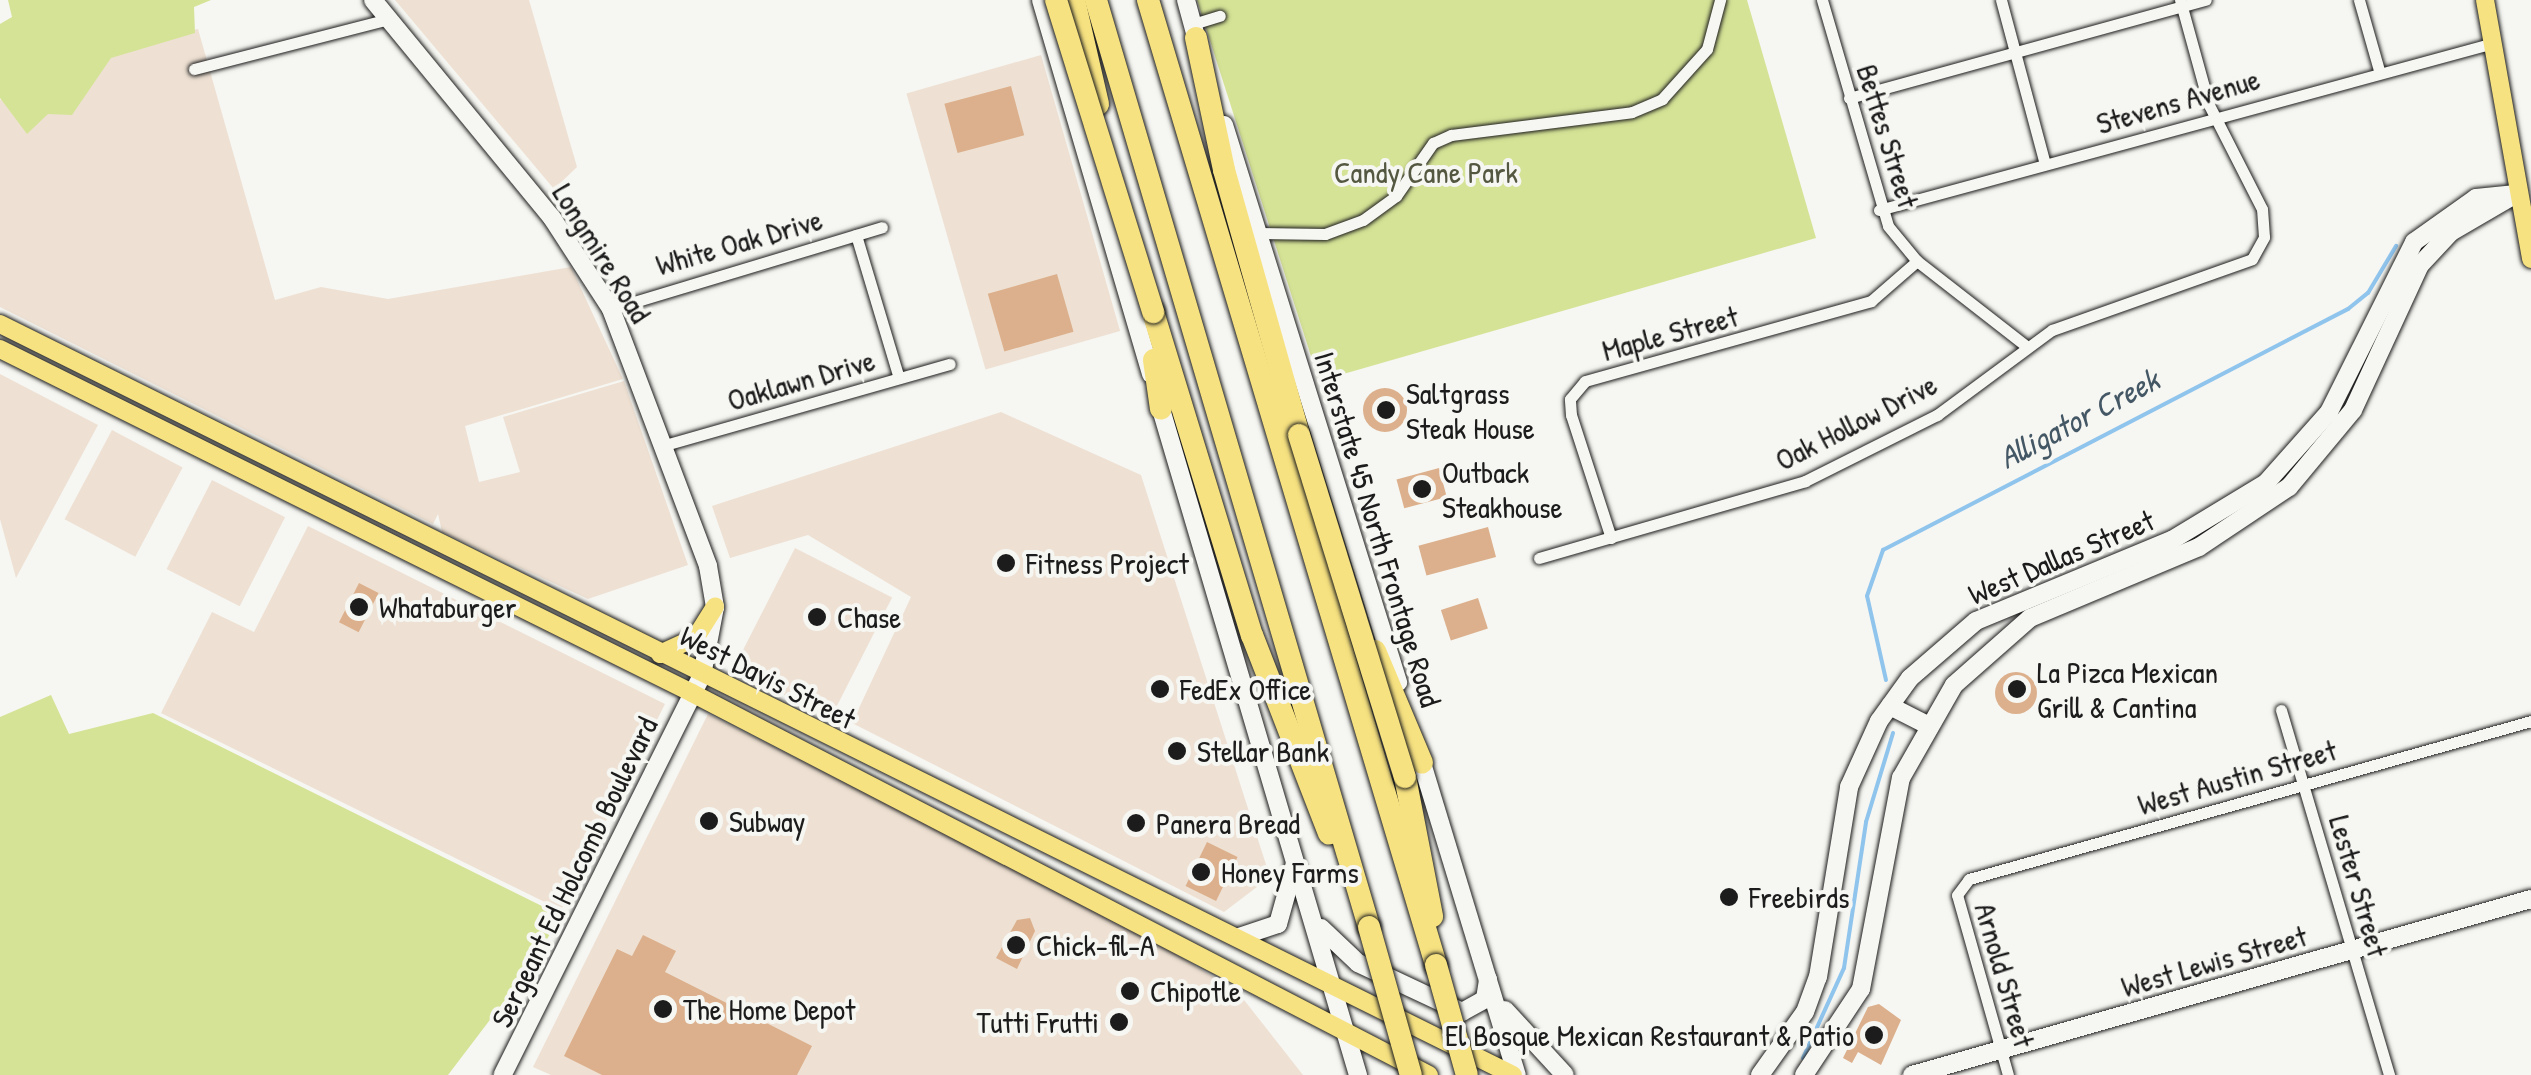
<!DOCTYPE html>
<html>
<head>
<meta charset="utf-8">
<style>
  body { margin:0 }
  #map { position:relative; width:2531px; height:1075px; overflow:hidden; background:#f6f6f2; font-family:"Patrick Hand",sans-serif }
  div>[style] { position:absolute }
  .built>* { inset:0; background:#eee1d3; transform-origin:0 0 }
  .green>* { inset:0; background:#d5e396 }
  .stream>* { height:4px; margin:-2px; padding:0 2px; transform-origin:2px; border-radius:2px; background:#8fc4ed }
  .building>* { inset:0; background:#dcb08c; transform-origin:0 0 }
  .round { border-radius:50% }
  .roads { filter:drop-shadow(0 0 2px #1c1c1c) drop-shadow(0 0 2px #1c1c1c) }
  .street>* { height:11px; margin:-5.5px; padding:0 5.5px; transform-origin:5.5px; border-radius:5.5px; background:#f6f6f2 }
  .secondary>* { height:18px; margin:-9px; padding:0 9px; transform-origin:9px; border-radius:9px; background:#f6f6f2 }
  .primary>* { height:18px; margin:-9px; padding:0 9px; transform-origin:9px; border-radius:9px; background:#f7e281 }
  .highway>* { height:22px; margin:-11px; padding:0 11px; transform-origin:11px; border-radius:11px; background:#f7e281 }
  .bridges { filter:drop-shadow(0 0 2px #1c1c1c) drop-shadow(0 0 2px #1c1c1c) }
  .highway-bridge>* { height:22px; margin:-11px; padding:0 11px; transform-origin:11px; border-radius:11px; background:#f7e281 }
  .dots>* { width:28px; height:28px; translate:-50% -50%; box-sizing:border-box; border:5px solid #f6f6f2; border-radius:50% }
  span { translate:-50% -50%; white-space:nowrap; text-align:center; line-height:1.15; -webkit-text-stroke:8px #f6f6f2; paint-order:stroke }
  .street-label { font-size:30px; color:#1c1c1c }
  .park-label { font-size:30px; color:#545841 }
  .poi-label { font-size:30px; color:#1c1c1c }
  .left { translate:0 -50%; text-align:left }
  .right { translate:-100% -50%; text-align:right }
  .water-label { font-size:32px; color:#445765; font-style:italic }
</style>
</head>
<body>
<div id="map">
  <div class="built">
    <i style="clip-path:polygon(395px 0,529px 0,577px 167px,554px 189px)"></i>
    <i style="clip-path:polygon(198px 29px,275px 300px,321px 287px,388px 299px,571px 267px,623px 379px,465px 426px,479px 482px,520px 472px,503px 417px,624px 381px,688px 565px,588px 599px,442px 532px,438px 514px,433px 524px,0 307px,0 100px,115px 46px)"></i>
    <i style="left:1041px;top:55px;width:287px;height:140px;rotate:74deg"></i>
    <i style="clip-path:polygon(0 374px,98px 425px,16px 578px,0 519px)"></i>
    <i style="clip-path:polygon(1001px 412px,1141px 475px,1270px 877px,1224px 912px,852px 723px,911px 597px,808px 535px,730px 558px,712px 506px)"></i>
    <i style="left:112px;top:430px;width:80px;height:101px;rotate:28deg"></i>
    <i style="left:212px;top:480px;width:82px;height:100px;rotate:27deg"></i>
    <i style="clip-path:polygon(308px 526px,665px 704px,561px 910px,161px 713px,212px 612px,254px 632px)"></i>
    <i style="left:795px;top:548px;width:109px;height:136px;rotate:27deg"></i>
    <i style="clip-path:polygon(708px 714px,1115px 918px,1237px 991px,1303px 1075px,551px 1075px,533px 1067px)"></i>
  </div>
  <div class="green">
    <i style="clip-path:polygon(8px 0,211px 0,194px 7px,195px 33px,111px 58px,72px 115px,48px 114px,27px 134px,0 98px,0 24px,12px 17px)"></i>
    <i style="clip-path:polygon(1197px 0,1747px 0,1816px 238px,1319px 381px)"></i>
    <i style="clip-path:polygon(51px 695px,69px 734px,153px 713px,560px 915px,537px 958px,448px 1075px,0 1075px,0 717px)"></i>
  </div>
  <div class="stream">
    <i style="left:1886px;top:680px;width:86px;rotate:-102.7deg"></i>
    <i style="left:1867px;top:596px;width:49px;rotate:-70.8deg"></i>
    <i style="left:1883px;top:550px;width:524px;rotate:-27.4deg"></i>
    <i style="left:2348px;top:309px;width:26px;rotate:-39deg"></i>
    <i style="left:2368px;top:293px;width:55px;rotate:-59.2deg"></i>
    <i style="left:1803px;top:1058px;width:99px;rotate:-65.5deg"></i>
    <i style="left:1844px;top:968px;width:148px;rotate:-81.4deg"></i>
    <i style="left:1866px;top:822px;width:93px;rotate:-73.1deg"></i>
  </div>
  <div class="building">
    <i style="left:1011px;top:86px;width:51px;height:69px;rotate:75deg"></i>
    <i style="left:1057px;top:274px;width:60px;height:72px;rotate:74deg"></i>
    <i class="round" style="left:1363px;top:388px;width:44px;height:44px"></i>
    <i style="left:1439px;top:468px;width:30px;height:44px;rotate:75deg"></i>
    <i style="left:1488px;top:527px;width:31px;height:72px;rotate:75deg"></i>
    <i style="left:359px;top:583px;width:22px;height:44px;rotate:27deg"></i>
    <i style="left:1478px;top:598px;width:32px;height:39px;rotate:72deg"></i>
    <i class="round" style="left:1995px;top:672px;width:42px;height:42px"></i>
    <i style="left:1207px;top:842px;width:34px;height:49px;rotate:26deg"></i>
    <i style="clip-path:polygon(1030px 918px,1035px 931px,1017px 969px,996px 958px,1017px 920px)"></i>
    <i style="clip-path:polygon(643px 935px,676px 951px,665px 972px,812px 1046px,797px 1075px,602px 1075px,564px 1056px,617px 949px,632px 956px)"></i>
    <i style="clip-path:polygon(1879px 1004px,1901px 1020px,1881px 1065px,1858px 1052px,1852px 1063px,1843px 1058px,1868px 1007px)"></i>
  </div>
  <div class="roads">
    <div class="street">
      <i style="left:1822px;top:0;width:235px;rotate:73.7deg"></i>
      <i style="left:1888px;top:226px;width:45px;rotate:50.4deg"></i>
      <i style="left:1917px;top:261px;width:137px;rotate:37.9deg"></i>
      <i style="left:2001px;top:0;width:170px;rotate:75deg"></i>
      <i style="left:2359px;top:0;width:73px;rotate:74.1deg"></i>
      <i style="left:1193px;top:24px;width:28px;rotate:-17deg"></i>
      <i style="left:194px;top:69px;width:201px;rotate:-14.4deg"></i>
      <i style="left:1849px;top:98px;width:370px;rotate:-15.4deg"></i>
      <i style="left:1879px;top:210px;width:633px;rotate:-15.2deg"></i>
      <i style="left:1259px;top:233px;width:66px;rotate:0.9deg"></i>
      <i style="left:1325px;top:234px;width:40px;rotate:-20.2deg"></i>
      <i style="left:1363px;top:220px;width:41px;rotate:-36deg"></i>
      <i style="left:1396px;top:196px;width:65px;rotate:-55.1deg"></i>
      <i style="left:1433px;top:143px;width:20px;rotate:-24deg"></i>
      <i style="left:1451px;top:135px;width:182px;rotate:-7.2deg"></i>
      <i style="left:1632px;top:112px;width:33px;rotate:-23deg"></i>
      <i style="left:1662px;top:99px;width:67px;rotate:-48deg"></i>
      <i style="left:1707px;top:49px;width:51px;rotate:-75.1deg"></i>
      <i style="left:856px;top:235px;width:149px;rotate:73.3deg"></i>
      <i style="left:611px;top:309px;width:283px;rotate:-16.8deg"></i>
      <i style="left:665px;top:445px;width:296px;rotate:-15.9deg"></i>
      <i style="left:1611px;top:538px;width:129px;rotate:-108deg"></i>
      <i style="left:1571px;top:415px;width:16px;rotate:-94deg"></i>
      <i style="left:1570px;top:399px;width:23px;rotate:-50deg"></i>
      <i style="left:1585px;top:381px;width:297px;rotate:-15.6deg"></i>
      <i style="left:1871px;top:301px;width:61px;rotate:-41deg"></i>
      <i style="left:1539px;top:558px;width:277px;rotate:-16.1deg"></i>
      <i style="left:1805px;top:481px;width:148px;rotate:-26.6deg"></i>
      <i style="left:1937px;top:415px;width:143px;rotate:-36.5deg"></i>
      <i style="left:2052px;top:330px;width:212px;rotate:-19.5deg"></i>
      <i style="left:2252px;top:259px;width:25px;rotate:-61deg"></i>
      <i style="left:2264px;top:237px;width:28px;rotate:-94deg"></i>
      <i style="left:2262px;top:209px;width:117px;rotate:-117deg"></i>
      <i style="left:2209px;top:105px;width:109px;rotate:-105.4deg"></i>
      <i style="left:2281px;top:710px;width:381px;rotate:73.5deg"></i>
      <i style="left:2008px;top:1075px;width:187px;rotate:-105.8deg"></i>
      <i style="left:1957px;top:895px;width:20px;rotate:-53deg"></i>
      <i style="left:1969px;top:879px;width:584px;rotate:-15.7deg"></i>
    </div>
    <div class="secondary">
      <i style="left:373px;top:0;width:282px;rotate:50.6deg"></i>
      <i style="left:552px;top:218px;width:108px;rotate:57deg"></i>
      <i style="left:611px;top:309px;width:275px;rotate:69.3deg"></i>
      <i style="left:708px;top:566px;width:42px;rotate:80.3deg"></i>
      <i style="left:715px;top:607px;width:69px;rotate:100.8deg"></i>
      <i style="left:702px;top:675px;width:447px;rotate:116.5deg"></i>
      <i style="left:1041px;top:0;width:390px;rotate:73.6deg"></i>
      <i style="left:1186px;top:0;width:50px;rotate:74.8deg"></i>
      <i style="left:1224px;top:125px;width:584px;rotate:72.65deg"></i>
      <i style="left:1158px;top:399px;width:705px;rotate:73.52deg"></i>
      <i style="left:1890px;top:706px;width:39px;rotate:27deg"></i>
      <i style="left:1418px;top:750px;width:340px;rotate:73.1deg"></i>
      <i style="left:1321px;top:928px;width:51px;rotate:43.4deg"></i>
      <i style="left:1358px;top:963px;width:115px;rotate:25.2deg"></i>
      <i style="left:1462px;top:1012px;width:26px;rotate:-29deg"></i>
      <i style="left:1485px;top:999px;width:20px;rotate:-81deg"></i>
      <i style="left:1239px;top:937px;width:41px;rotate:-18.4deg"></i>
      <i style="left:1278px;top:924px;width:63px;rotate:-74.4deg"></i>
      <i style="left:1505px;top:1010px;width:88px;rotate:47.3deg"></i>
      <i style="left:1760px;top:1075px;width:77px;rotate:-54.5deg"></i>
      <i style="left:1805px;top:1012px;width:37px;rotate:-70deg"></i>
      <i style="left:1818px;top:977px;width:193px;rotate:-80.7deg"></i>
      <i style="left:1849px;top:787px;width:72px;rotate:-65.6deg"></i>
      <i style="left:1879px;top:721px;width:53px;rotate:-54.2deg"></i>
      <i style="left:1910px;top:678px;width:87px;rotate:-40.8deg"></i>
      <i style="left:1976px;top:621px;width:212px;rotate:-22.5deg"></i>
      <i style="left:2172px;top:540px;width:110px;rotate:-31.2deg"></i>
      <i style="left:2266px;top:483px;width:95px;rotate:-48.4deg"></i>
      <i style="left:2329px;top:412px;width:190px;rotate:-63.4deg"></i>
      <i style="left:2414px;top:242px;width:76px;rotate:-35.4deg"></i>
      <i style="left:2476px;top:198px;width:40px;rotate:-5.7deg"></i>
      <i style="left:1804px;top:1075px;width:103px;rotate:-56.5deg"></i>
      <i style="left:1861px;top:989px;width:215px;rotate:-79.3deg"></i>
      <i style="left:1901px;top:778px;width:107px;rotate:-60.3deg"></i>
      <i style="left:1954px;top:685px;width:101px;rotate:-41.4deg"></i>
      <i style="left:2030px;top:618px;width:183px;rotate:-22.8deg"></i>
      <i style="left:2199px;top:547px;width:108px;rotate:-33.7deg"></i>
      <i style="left:2289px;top:487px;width:100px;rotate:-50.3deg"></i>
      <i style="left:2353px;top:410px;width:160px;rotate:-65.2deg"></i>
      <i style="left:2420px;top:265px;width:45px;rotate:-46.8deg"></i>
      <i style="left:2451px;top:232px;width:75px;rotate:-30.3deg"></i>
      <i style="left:1912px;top:1075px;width:644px;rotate:-15.87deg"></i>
    </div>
    <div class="primary">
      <i style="left:2485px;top:0;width:263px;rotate:79.9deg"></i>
      <i style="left:0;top:324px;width:1689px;rotate:26.4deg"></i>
      <i style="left:0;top:349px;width:773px;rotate:26.43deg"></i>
      <i style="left:692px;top:693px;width:830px;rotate:27.4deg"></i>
      <i style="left:660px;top:654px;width:40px;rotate:-25deg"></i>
      <i style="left:696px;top:637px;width:36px;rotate:-58deg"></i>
    </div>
    <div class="highway">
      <i style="left:1074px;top:0;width:107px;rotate:77deg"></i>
      <i style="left:1096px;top:0;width:966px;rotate:73.59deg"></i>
      <i style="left:1148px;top:0;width:1007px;rotate:73.38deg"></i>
      <i style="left:1196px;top:38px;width:135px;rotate:78deg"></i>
      <i style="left:1224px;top:170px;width:275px;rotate:74.2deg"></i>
      <i style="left:1153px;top:312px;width:338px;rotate:73deg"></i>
      <i style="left:1252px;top:635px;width:213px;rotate:68.8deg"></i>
      <i style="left:1154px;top:360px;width:49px;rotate:81.9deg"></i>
      <i style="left:1375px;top:651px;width:121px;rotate:67.2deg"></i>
      <i style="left:1405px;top:777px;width:142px;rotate:79deg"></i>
    </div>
  </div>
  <div class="bridges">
    <div class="highway-bridge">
      <i style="left:1056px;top:0;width:327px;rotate:72.7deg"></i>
      <i style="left:1299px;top:435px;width:358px;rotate:72.8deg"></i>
      <i style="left:1369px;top:927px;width:154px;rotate:74.2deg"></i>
      <i style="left:1436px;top:965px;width:114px;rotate:74.3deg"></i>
    </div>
  </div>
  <div class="dots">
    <i style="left:1386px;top:410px;background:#1c1c1c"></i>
    <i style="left:1422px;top:489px;background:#1c1c1c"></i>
    <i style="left:1006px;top:563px;background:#1c1c1c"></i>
    <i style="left:359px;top:607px;background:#1c1c1c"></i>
    <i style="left:817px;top:617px;background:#1c1c1c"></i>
    <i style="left:1160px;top:689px;background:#1c1c1c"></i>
    <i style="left:2017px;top:689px;background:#1c1c1c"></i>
    <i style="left:1177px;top:751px;background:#1c1c1c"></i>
    <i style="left:709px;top:821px;background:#1c1c1c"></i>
    <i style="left:1136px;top:823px;background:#1c1c1c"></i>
    <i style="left:1201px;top:872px;background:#1c1c1c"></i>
    <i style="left:1729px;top:897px;background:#1c1c1c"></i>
    <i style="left:1016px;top:945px;background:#1c1c1c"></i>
    <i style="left:1130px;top:991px;background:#1c1c1c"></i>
    <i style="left:663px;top:1009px;background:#1c1c1c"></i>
    <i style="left:1119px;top:1022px;background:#1c1c1c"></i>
    <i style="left:1874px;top:1035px;background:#1c1c1c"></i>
  </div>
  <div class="street-label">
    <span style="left:2178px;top:101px;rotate:-16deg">Stevens Avenue</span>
    <span style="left:1888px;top:136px;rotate:73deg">Bettes Street</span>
    <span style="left:739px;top:242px;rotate:-16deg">White Oak Drive</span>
    <span style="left:602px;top:253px;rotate:58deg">Longmire Road</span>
    <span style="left:1670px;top:333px;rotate:-15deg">Maple Street</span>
    <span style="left:801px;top:380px;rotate:-16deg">Oaklawn Drive</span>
    <span style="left:1856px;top:422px;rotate:-27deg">Oak Hollow Drive</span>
    <span style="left:1378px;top:529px;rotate:73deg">Interstate 45 North Frontage Road</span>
    <span style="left:2061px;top:557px;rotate:-23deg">West Dallas Street</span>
    <span style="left:768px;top:677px;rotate:27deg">West Davis Street</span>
    <span style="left:2237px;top:777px;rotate:-16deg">West Austin Street</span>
    <span style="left:574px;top:872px;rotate:-64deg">Sergeant Ed Holcomb Boulevard</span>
    <span style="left:2359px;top:886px;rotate:74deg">Lester Street</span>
    <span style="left:2214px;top:961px;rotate:-16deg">West Lewis Street</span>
    <span style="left:2005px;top:975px;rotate:74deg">Arnold Street</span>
  </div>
  <div class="park-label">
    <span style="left:1426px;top:172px">Candy Cane Park</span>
  </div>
  <div class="poi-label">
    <span class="left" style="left:1406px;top:410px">Saltgrass<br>Steak House</span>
    <span class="left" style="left:1442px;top:489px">Outback<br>Steakhouse</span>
    <span class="left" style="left:1026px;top:563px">Fitness Project</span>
    <span class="left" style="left:379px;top:607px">Whataburger</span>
    <span class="left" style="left:837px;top:617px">Chase</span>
    <span class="left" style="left:2037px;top:689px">La Pizca Mexican<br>Grill &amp; Cantina</span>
    <span class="left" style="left:1180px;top:689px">FedEx Office</span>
    <span class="left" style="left:1197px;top:751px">Stellar Bank</span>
    <span class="left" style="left:729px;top:821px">Subway</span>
    <span class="left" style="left:1156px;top:823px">Panera Bread</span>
    <span class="left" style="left:1221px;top:872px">Honey Farms</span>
    <span class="left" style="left:1749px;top:897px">Freebirds</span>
    <span class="left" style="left:1036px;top:945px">Chick-fil-A</span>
    <span class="left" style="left:1150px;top:991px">Chipotle</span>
    <span class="left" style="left:683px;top:1009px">The Home Depot</span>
    <span class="right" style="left:1099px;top:1022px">Tutti Frutti</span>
    <span class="right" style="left:1854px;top:1035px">El Bosque Mexican Restaurant &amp; Patio</span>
  </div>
  <div class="water-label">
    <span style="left:2079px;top:419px;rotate:-28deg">Alligator Creek</span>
  </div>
</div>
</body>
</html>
